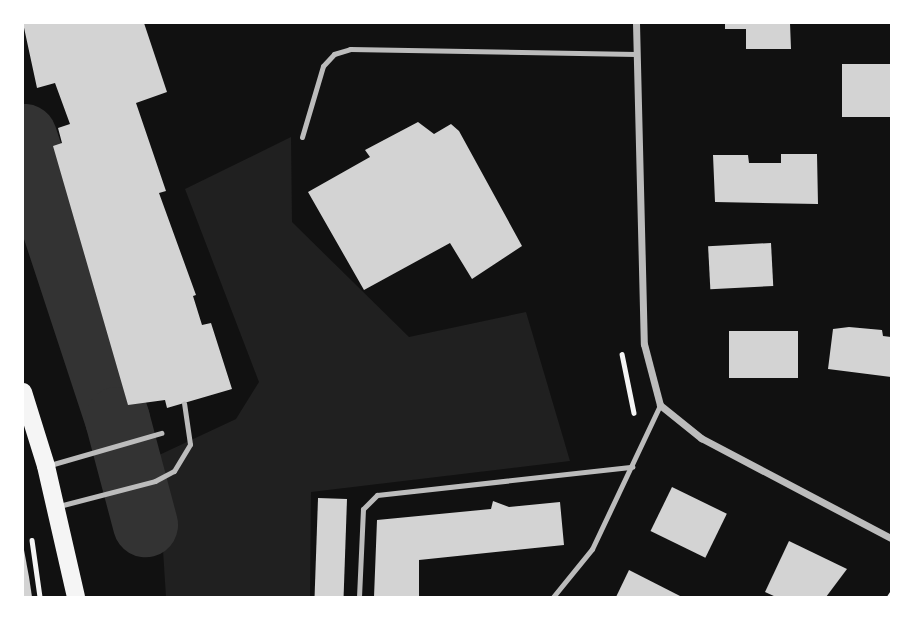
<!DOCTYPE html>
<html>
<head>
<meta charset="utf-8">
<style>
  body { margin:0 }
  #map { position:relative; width:914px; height:620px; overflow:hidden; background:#111; font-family:Inter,sans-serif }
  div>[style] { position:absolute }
  .green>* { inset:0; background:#202020 }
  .river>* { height:65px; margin:-32.5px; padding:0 32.5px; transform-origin:32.5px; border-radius:32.5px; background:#333 }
  .building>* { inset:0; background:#d3d3d3; transform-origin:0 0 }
  .path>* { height:4.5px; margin:-2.25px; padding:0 2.25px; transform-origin:2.25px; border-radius:2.25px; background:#f5f5f5 }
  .service>* { height:5px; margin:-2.5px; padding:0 2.5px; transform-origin:2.5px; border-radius:2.5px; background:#bcbcbc }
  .minor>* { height:7px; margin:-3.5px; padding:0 3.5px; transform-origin:3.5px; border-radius:3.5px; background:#bcbcbc }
  .primary>* { height:18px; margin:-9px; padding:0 9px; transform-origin:9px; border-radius:9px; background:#f5f5f5 }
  span { translate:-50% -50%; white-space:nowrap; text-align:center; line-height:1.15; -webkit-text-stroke:5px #fff; paint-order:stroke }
  .frame { position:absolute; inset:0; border:24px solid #fff; pointer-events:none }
</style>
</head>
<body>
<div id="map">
  <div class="green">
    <i style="clip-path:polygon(291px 137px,292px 222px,409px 337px,526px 312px,570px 461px,311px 492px,310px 597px,166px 597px,157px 456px,236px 419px,259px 382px,185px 189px)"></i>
  </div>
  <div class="river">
    <i style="left:24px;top:136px;width:298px;rotate:71.8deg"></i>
    <i style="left:117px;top:419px;width:109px;rotate:75.1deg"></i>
  </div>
  <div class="building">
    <i style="clip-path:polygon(23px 23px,144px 23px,167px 92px,136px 103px,166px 191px,159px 193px,196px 295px,193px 296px,202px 325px,211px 323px,232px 389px,167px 408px,165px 400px,128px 405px,53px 146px,62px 143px,58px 128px,70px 124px,55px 83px,37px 88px)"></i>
    <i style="clip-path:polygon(725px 23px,790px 23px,791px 49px,746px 49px,746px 29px,725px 29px)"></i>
    <i style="left:891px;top:64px;width:53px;height:49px;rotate:90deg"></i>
    <i style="clip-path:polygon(418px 122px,434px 134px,451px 124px,459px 131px,522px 246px,472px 279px,450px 243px,364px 290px,308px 192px,370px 157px,365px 150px)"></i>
    <i style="clip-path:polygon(781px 154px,817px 154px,818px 204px,715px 202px,713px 155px,748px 155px,749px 163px,781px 163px)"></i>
    <i style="left:771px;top:243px;width:43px;height:63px;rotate:87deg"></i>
    <i style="clip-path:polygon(849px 327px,882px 330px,883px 336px,891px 337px,891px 377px,828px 369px,833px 329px)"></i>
    <i style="left:798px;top:331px;width:47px;height:69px;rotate:90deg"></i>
    <i style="left:672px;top:487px;width:61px;height:49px;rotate:26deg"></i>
    <i style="left:347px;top:499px;width:98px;height:29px;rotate:92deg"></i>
    <i style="clip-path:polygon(493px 501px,509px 507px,560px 502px,564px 545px,419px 560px,419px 597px,374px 597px,377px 520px,491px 509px)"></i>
    <i style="clip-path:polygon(789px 541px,847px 569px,826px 597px,776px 597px,765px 592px)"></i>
    <i style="clip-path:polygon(24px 550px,29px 577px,32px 597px,23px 597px)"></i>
    <i style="clip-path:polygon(629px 570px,682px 597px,616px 597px)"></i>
  </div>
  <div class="path">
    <i style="left:622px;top:354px;width:60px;rotate:78.5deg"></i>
    <i style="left:32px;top:540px;width:58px;rotate:82deg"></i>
    <i style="left:889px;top:597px;width:4px;rotate:-56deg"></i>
  </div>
  <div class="service">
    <i style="left:302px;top:137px;width:74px;rotate:-73.5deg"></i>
    <i style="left:323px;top:66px;width:16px;rotate:-47deg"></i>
    <i style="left:334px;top:54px;width:17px;rotate:-17deg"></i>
    <i style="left:350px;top:49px;width:286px;rotate:1deg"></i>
    <i style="left:50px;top:465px;width:116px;rotate:-16.1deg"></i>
    <i style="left:59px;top:506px;width:99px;rotate:-14.6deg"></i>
    <i style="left:155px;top:481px;width:21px;rotate:-28deg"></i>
    <i style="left:174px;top:471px;width:31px;rotate:-59deg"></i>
    <i style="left:190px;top:444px;width:41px;rotate:-98.3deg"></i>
    <i style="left:359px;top:597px;width:88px;rotate:-87.4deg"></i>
    <i style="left:363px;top:509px;width:20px;rotate:-45deg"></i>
    <i style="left:377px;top:495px;width:257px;rotate:-6.3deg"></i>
    <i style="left:553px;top:597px;width:62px;rotate:-50.9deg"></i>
    <i style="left:592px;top:549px;width:159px;rotate:-64.7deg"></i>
  </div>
  <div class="minor">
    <i style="left:636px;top:23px;width:321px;rotate:88.6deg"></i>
    <i style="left:644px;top:344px;width:63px;rotate:75.3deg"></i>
    <i style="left:660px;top:405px;width:53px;rotate:38.8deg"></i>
    <i style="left:701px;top:438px;width:215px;rotate:27.8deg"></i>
  </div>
  <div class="primary">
    <i style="left:23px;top:392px;width:77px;rotate:72.7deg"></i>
    <i style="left:46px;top:466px;width:134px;rotate:77.1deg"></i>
  </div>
  <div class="frame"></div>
</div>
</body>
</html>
